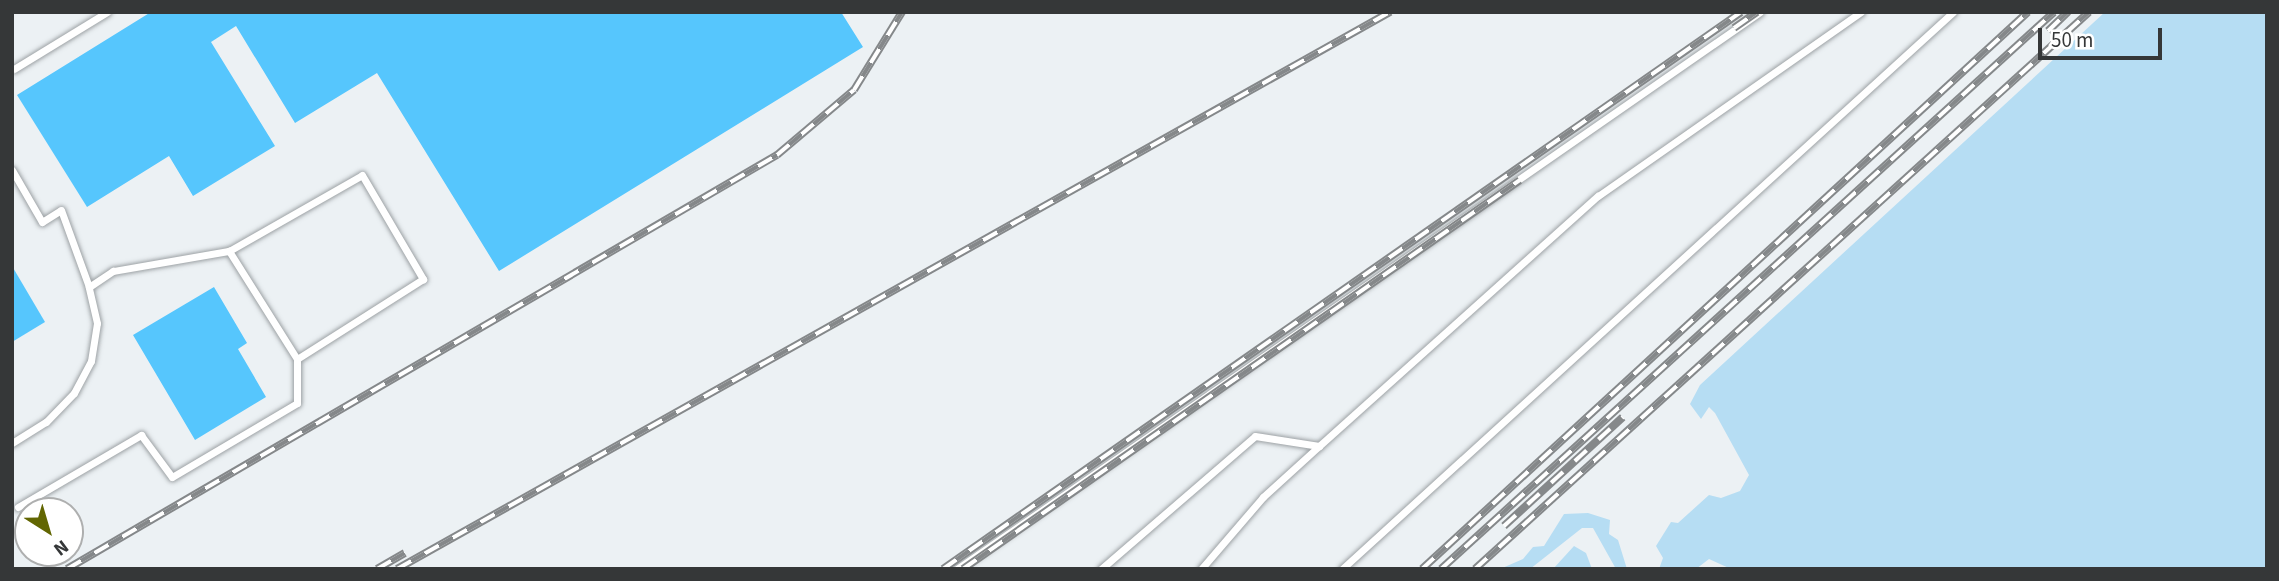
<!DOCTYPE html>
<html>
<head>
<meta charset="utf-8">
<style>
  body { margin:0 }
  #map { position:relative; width:2279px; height:581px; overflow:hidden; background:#ecf1f4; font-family:"Source Sans 3",sans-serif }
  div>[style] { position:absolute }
  .water>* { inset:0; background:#b6ddf3 }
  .building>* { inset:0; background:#56c6fd }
  .roads { filter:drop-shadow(0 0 2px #9da2a5) drop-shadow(0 0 2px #9da2a5) }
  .service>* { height:7px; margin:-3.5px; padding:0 3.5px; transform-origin:3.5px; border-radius:3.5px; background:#fff }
  .rail>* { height:8px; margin-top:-4px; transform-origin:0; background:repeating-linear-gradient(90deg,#fff 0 16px,#85888a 0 32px); box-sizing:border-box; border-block:2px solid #85888a }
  span { translate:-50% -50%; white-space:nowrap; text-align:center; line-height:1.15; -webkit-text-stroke:7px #fff; paint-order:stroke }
  .frame { position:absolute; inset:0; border:14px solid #353738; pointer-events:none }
  .north { position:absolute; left:14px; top:497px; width:70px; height:70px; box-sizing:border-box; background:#fff; border:2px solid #aeafaf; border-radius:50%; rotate:143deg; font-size:19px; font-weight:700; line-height:28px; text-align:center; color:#353738 }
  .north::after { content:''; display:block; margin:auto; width:24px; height:32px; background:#626602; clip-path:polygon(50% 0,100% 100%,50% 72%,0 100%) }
  .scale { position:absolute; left:2038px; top:28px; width:124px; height:32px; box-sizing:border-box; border:4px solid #353738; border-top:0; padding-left:9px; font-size:21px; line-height:24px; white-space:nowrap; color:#353738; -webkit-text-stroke:5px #fff; paint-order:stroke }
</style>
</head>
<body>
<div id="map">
  <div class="water">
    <i style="clip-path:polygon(2105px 12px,2267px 12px,2267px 569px,1731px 569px,1709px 559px,1696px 569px,1659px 569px,1663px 558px,1656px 546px,1671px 522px,1678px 523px,1709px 495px,1721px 498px,1740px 491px,1749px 475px,1715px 413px,1709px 407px,1701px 419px,1690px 404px,1700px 385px)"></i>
    <i style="clip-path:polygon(1588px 513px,1610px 520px,1609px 534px,1618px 540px,1627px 569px,1616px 569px,1593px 528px,1582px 528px,1530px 569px,1500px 569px,1523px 559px,1533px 547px,1544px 546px,1564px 514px)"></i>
    <i style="clip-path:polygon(1574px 546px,1586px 553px,1592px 569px,1553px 569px)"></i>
  </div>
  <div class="building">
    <i style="clip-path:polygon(151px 12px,841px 12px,863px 47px,499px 271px,377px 73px,295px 123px,236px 26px,211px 42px,275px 146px,193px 196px,169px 156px,87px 207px,17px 95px)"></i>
    <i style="clip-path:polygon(12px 266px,45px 322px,12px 342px)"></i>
    <i style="clip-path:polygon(214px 287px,247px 343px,238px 349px,266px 397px,195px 440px,133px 335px)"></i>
  </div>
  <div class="roads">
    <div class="service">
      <i style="left:14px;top:69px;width:109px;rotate:-31.5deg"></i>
      <i style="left:12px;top:170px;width:60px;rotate:60deg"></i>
      <i style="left:42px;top:222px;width:22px;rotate:-32deg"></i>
      <i style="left:61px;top:210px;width:82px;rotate:70deg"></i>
      <i style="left:89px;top:287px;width:29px;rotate:-34deg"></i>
      <i style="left:113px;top:271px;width:118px;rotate:-9.8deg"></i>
      <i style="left:229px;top:251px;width:153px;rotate:-29.7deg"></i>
      <i style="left:362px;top:175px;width:121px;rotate:59.6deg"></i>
      <i style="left:423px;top:279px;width:149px;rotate:147.6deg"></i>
      <i style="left:297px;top:359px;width:128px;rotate:-122.2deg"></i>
      <i style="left:12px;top:443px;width:40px;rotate:-32deg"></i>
      <i style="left:46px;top:422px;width:40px;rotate:-46deg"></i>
      <i style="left:74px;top:393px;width:36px;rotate:-62deg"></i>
      <i style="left:91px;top:361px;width:38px;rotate:-81deg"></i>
      <i style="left:97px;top:323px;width:37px;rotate:-103deg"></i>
      <i style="left:1319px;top:446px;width:375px;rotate:-41.9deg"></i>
      <i style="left:1598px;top:196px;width:321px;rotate:-35deg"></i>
      <i style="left:18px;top:507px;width:143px;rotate:-30.3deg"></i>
      <i style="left:141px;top:435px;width:52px;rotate:53.6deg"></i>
      <i style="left:172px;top:477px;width:145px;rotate:-30.6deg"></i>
      <i style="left:297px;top:403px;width:44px;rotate:-90deg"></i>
      <i style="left:957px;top:569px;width:977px;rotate:-34.75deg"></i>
      <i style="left:1101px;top:569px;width:203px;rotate:-40.8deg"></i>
      <i style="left:1255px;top:436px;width:65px;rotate:8.9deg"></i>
      <i style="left:1319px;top:446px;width:76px;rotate:137.7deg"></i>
      <i style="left:1263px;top:497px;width:95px;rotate:130.7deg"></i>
      <i style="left:1342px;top:569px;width:827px;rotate:-42.35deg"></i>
    </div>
  </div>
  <div class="rail">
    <i style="left:1734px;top:28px;width:28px;rotate:-35deg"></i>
    <i style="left:2048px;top:31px;width:28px;rotate:-44deg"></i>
    <i style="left:1504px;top:526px;width:161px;rotate:-42.5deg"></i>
    <i style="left:67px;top:569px;width:822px;rotate:-30.25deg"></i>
    <i style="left:777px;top:155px;width:101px;rotate:-40.2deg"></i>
    <i style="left:854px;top:90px;width:92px;rotate:-58.4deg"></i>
    <i style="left:377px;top:569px;width:32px;rotate:-30deg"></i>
    <i style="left:397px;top:569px;width:1139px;rotate:-29.29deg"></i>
    <i style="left:943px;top:569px;width:973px;rotate:-34.91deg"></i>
    <i style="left:963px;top:569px;width:679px;rotate:-34.93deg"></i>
    <i style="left:1422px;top:569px;width:823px;rotate:-42.59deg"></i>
    <i style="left:1441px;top:569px;width:828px;rotate:-42.26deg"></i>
    <i style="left:1475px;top:569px;width:829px;rotate:-42.21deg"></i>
  </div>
  <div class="frame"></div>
  <div class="north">N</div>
  <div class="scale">50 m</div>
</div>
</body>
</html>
